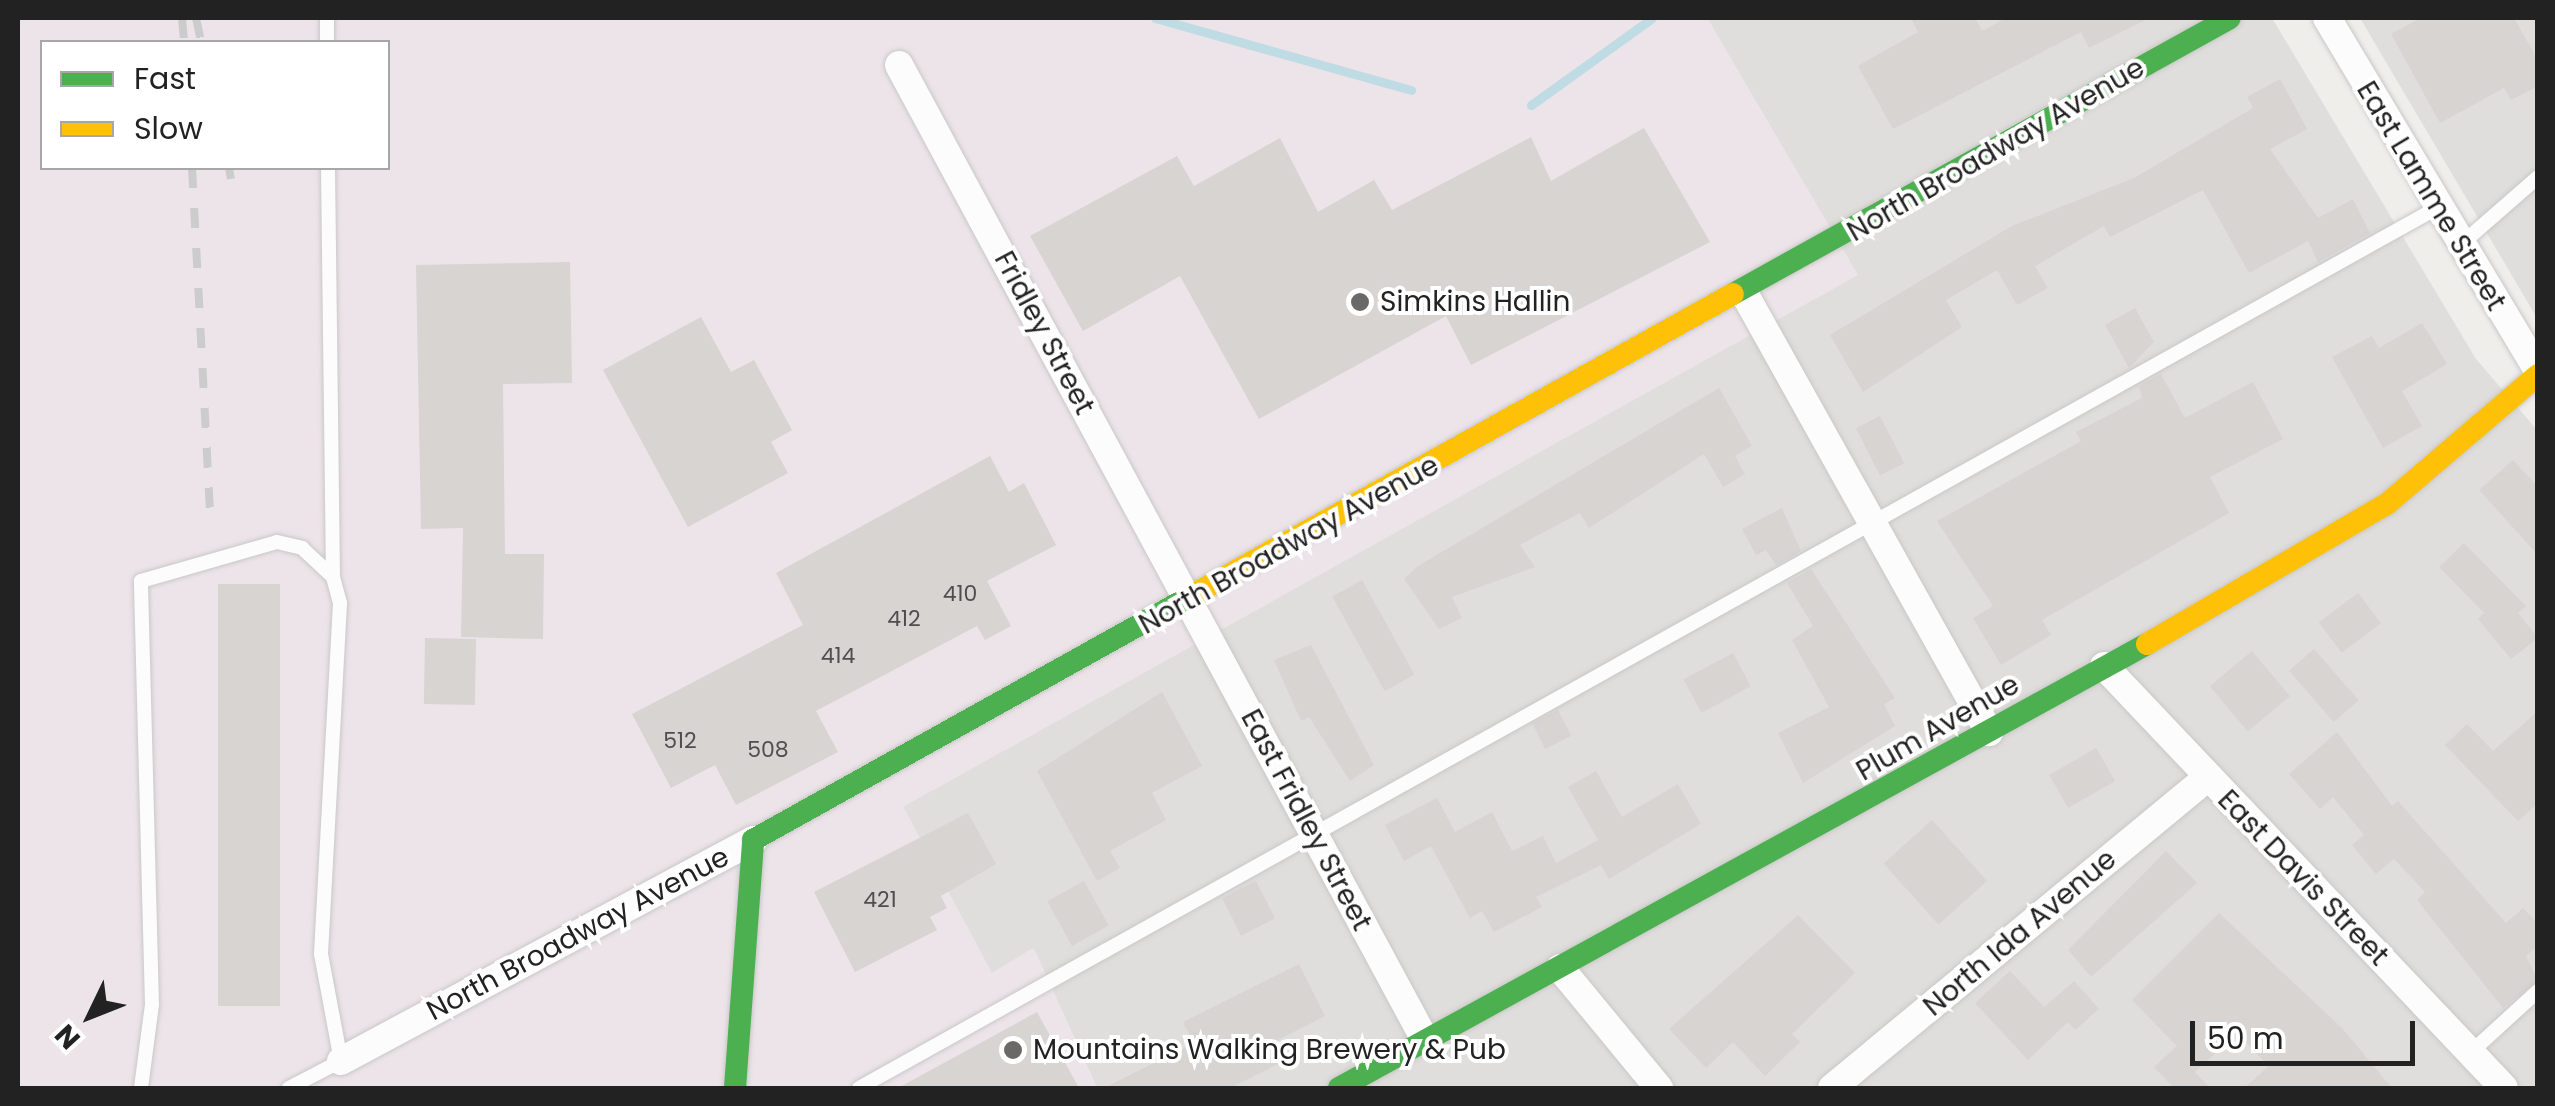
<!DOCTYPE html>
<html>
<head>
<meta charset="utf-8">
<style>
  body { margin:0 }
  #map { position:relative; width:2555px; height:1106px; overflow:hidden; background:#f0eeeb; font-family:Poppins,sans-serif }
  div>[style] { position:absolute }
  .residential>* { inset:0; background:#dfdedc }
  .industrial>* { inset:0; background:#ede4e9 }
  .stream>* { height:9px; margin:-4.5px; padding:0 4.5px; transform-origin:4.5px; border-radius:4.5px; background:#bfdbe3 }
  .building>* { inset:0; background:#d7d4d2; transform-origin:0 0 }
  .roads { filter:drop-shadow(0 0 2px #c9c8c7) drop-shadow(0 0 2px #c9c8c7) }
  .lane>* { height:14px; margin:-7px; padding:0 7px; transform-origin:7px; border-radius:7px; background:#fdfcfc }
  .street>* { height:28px; margin:-14px; padding:0 14px; transform-origin:14px; border-radius:14px; background:#fdfcfc }
  .fast>* { height:22px; margin:-11px; padding:0 11px; transform-origin:11px; border-radius:11px; background:#4caf50 }
  .slow>* { height:22px; margin:-11px; padding:0 11px; transform-origin:11px; border-radius:11px; background:#ffc107 }
  .rail>* { height:8px; margin-top:-4px; transform-origin:0; background:repeating-linear-gradient(90deg,#ccc 0 20px,transparent 0 40px) }
  .dots>* { width:28px; height:28px; translate:-50% -50%; box-sizing:border-box; border:5px solid #fff; border-radius:50% }
  span { translate:-50% -50%; white-space:nowrap; text-align:center; line-height:1.15; -webkit-text-stroke:8px #fff; paint-order:stroke }
  .number-label { font-size:22px; color:#4f4e4e }
  .number-label span { -webkit-text-stroke-width:0 }
  .street-label { font-size:28px; color:#222 }
  .poi-label { font-size:28px; color:#222 }
  .left { translate:0 -50%; text-align:left }
  .frame { position:absolute; inset:0; border:20px solid #222; pointer-events:none }
  .legend { position:absolute; left:40px; top:40px; width:350px; height:130px; box-sizing:border-box; background:#fff; border:2px solid #a7a7a7; margin:0; padding:12px 18px; list-style:none; font-size:30px; color:#222 }
  .legend li { display:flex; align-items:center; gap:20px; height:50px }
  .legend b { width:50px; border:2px solid #a7a7a7 }
  .north { position:absolute; left:40px; top:966px; width:100px; height:100px; -webkit-text-stroke:8px #fff; paint-order:stroke; rotate:227deg; font-size:28px; font-weight:700; line-height:40px; text-align:center; color:#222 }
  .north::after { content:''; display:block; margin:auto; width:35px; height:45px; background:#222; clip-path:polygon(50% 0,100% 100%,50% 72%,0 100%) }
  .scale { position:absolute; left:2190px; top:1021px; width:225px; height:45px; box-sizing:border-box; border:5px solid #222; border-top:0; padding-left:12px; font-size:30px; line-height:35px; white-space:nowrap; color:#222; -webkit-text-stroke:8px #fff; paint-order:stroke }
</style>
</head>
<body>
<div id="map">
  <div class="residential">
    <i style="clip-path:polygon(1707px 18px,2272px 18px,2476px 359px,2537px 430px,2537px 1088px,1097px 1088px,1034px 949px,992px 974px,900px 801px,1857px 275px)"></i>
    <i style="clip-path:polygon(2360px 18px,2537px 18px,2537px 318px)"></i>
  </div>
  <div class="industrial">
    <i style="clip-path:polygon(evenodd,18px 18px,1707px 18px,1858px 275px,903px 807px,992px 973px,1033px 948px,1097px 1088px,18px 1088px,18px 18px,42px 42px,388px 42px,388px 168px,42px 168px,42px 42px)"></i>
  </div>
  <div class="stream">
    <i style="left:1155px;top:18px;width:266px;rotate:15.7deg"></i>
    <i style="left:1531px;top:105px;width:149px;rotate:-35.7deg"></i>
  </div>
  <div class="building">
    <i style="clip-path:polygon(1911px 18px,1975px 18px,1982px 31px,2006px 18px,2149px 18px,2089px 48px,2081px 32px,1893px 129px,1858px 66px,1918px 32px)"></i>
    <i style="clip-path:polygon(2421px 18px,2514px 18px,2538px 60px,2538px 86px,2511px 100px,2504px 88px,2440px 123px,2391px 34px)"></i>
    <i style="clip-path:polygon(2280px 79px,2307px 129px,2270px 149px,2318px 218px,2353px 199px,2370px 233px,2318px 262px,2308px 241px,2249px 273px,2203px 190px,2110px 237px,2104px 226px,2035px 266px,2048px 288px,2017px 305px,1997px 270px,1946px 300px,1962px 327px,1863px 392px,1830px 335px,2012px 226px,2134px 178px,2253px 108px,2247px 97px)"></i>
    <i style="clip-path:polygon(1644px 128px,1710px 242px,1471px 365px,1446px 316px,1259px 419px,1180px 276px,1083px 331px,1030px 236px,1177px 156px,1194px 186px,1280px 138px,1318px 212px,1374px 180px,1392px 210px,1531px 137px,1551px 181px)"></i>
    <i style="clip-path:polygon(570px 262px,572px 383px,503px 384px,505px 554px,544px 554px,543px 639px,461px 637px,463px 528px,421px 529px,416px 265px)"></i>
    <i style="clip-path:polygon(2135px 308px,2154px 342px,2129px 368px,2105px 325px)"></i>
    <i style="clip-path:polygon(701px 317px,731px 372px,754px 360px,792px 430px,771px 442px,788px 473px,688px 527px,603px 370px)"></i>
    <i style="clip-path:polygon(2422px 323px,2447px 364px,2402px 391px,2422px 426px,2383px 448px,2332px 357px,2372px 336px,2379px 348px)"></i>
    <i style="clip-path:polygon(2161px 374px,2185px 418px,2253px 382px,2283px 439px,2210px 477px,2229px 513px,2042px 620px,2051px 635px,2001px 665px,1973px 618px,1993px 606px,1937px 521px,2081px 441px,2076px 432px,2142px 398px,2139px 386px)"></i>
    <i style="clip-path:polygon(1719px 388px,1752px 446px,1735px 456px,1745px 474px,1723px 487px,1704px 454px,1589px 528px,1580px 513px,1520px 545px,1535px 567px,1452px 597px,1462px 618px,1439px 629px,1404px 579px,1418px 566px)"></i>
    <i style="left:1880px;top:416px;width:53px;height:27px;rotate:63deg"></i>
    <i style="clip-path:polygon(990px 456px,1009px 492px,1024px 483px,1056px 545px,987px 581px,1011px 626px,985px 640px,977px 626px,816px 711px,838px 752px,736px 805px,715px 765px,671px 788px,632px 714px,803px 625px,776px 573px)"></i>
    <i style="clip-path:polygon(2513px 460px,2538px 487px,2538px 555px,2479px 490px)"></i>
    <i style="clip-path:polygon(1782px 508px,1801px 551px,1776px 565px,1766px 550px,1756px 555px,1742px 529px)"></i>
    <i style="clip-path:polygon(2464px 543px,2526px 606px,2518px 613px,2538px 638px,2511px 659px,2478px 619px,2484px 613px,2439px 567px)"></i>
    <i style="clip-path:polygon(1811px 569px,1895px 698px,1884px 704px,1895px 726px,1803px 783px,1778px 733px,1829px 707px,1792px 640px,1813px 626px,1787px 583px)"></i>
    <i style="left:1362px;top:580px;width:108px;height:34px;rotate:61deg"></i>
    <i style="left:218px;top:584px;width:62px;height:422px"></i>
    <i style="left:2358px;top:593px;width:38px;height:49px;rotate:53deg"></i>
    <i style="left:425px;top:638px;width:51px;height:66px;rotate:1deg"></i>
    <i style="clip-path:polygon(1311px 645px,1374px 765px,1350px 781px,1309px 717px,1301px 721px,1274px 660px)"></i>
    <i style="left:2314px;top:649px;width:68px;height:33px;rotate:49deg"></i>
    <i style="left:2252px;top:651px;width:59px;height:55px;rotate:50deg"></i>
    <i style="left:1733px;top:653px;width:38px;height:56px;rotate:62deg"></i>
    <i style="clip-path:polygon(1162px 692px,1202px 766px,1152px 793px,1166px 820px,1110px 851px,1120px 868px,1097px 881px,1037px 771px)"></i>
    <i style="left:1558px;top:710px;width:29px;height:29px;rotate:63deg"></i>
    <i style="clip-path:polygon(2538px 711px,2538px 803px,2518px 821px,2445px 745px,2467px 724px,2493px 751px)"></i>
    <i style="clip-path:polygon(2337px 732px,2392px 806px,2398px 801px,2506px 923px,2523px 908px,2538px 924px,2538px 946px,2526px 956px,2538px 981px,2503px 1008px,2417px 900px,2425px 892px,2394px 859px,2376px 874px,2352px 845px,2364px 835px,2333px 797px,2320px 809px,2289px 774px)"></i>
    <i style="left:2096px;top:748px;width:38px;height:54px;rotate:60deg"></i>
    <i style="clip-path:polygon(1596px 771px,1622px 817px,1678px 784px,1701px 824px,1609px 879px,1601px 865px,1536px 897px,1542px 907px,1494px 932px,1482px 911px,1470px 918px,1431px 846px,1404px 861px,1385px 825px,1437px 798px,1455px 832px,1492px 812px,1512px 851px,1543px 836px,1556px 863px,1598px 840px,1568px 787px)"></i>
    <i style="clip-path:polygon(968px 813px,996px 864px,941px 896px,947px 908px,930px 917px,937px 930px,855px 972px,814px 892px)"></i>
    <i style="left:1932px;top:820px;width:82px;height:65px;rotate:48deg"></i>
    <i style="clip-path:polygon(2166px 851px,2197px 883px,2091px 977px,2068px 950px)"></i>
    <i style="left:1084px;top:881px;width:51px;height:42px;rotate:61deg"></i>
    <i style="left:1256px;top:881px;width:42px;height:38px;rotate:63deg"></i>
    <i style="clip-path:polygon(2219px 913px,2342px 1028px,2392px 1088px,2244px 1088px,2269px 1066px,2237px 1033px,2195px 1072px,2210px 1088px,2174px 1088px,2154px 1067px,2177px 1046px,2132px 1000px)"></i>
    <i style="clip-path:polygon(1798px 915px,1855px 973px,1792px 1034px,1800px 1042px,1765px 1076px,1733px 1042px,1706px 1068px,1669px 1029px)"></i>
    <i style="clip-path:polygon(1299px 964px,1325px 1016px,1268px 1045px,1278px 1064px,1230px 1088px,1104px 1088px,1194px 1043px,1183px 1022px)"></i>
    <i style="clip-path:polygon(2010px 971px,2044px 1007px,2074px 981px,2099px 1009px,2075px 1030px,2068px 1022px,2028px 1060px,1975px 1003px)"></i>
    <i style="clip-path:polygon(1037px 1012px,1079px 1088px,898px 1088px)"></i>
  </div>
  <div class="roads">
    <div class="lane">
      <i style="left:327px;top:18px;width:24px;rotate:90deg"></i>
      <i style="left:328px;top:168px;width:409px;rotate:89.3deg"></i>
      <i style="left:2459px;top:246px;width:105px;rotate:-41.1deg"></i>
      <i style="left:2470px;top:1053px;width:92px;rotate:-42.4deg"></i>
      <i style="left:141px;top:1088px;width:84px;rotate:-82.5deg"></i>
      <i style="left:152px;top:1005px;width:424px;rotate:-91.5deg"></i>
      <i style="left:141px;top:581px;width:141px;rotate:-16deg"></i>
      <i style="left:277px;top:542px;width:26px;rotate:13deg"></i>
      <i style="left:302px;top:548px;width:42px;rotate:43.1deg"></i>
      <i style="left:333px;top:577px;width:27px;rotate:75deg"></i>
      <i style="left:340px;top:603px;width:352px;rotate:93.1deg"></i>
      <i style="left:321px;top:954px;width:109px;rotate:79.4deg"></i>
      <i style="left:341px;top:1061px;width:59px;rotate:152.6deg"></i>
      <i style="left:859px;top:1088px;width:1805px;rotate:-29.15deg"></i>
    </div>
    <div class="street">
      <i style="left:2327px;top:18px;width:411px;rotate:59.1deg"></i>
      <i style="left:899px;top:65px;width:1106px;rotate:61.65deg"></i>
      <i style="left:1744px;top:293px;width:503px;rotate:60.83deg"></i>
      <i style="left:2104px;top:666px;width:581px;rotate:46.53deg"></i>
      <i style="left:1560px;top:968px;width:156px;rotate:50.5deg"></i>
      <i style="left:341px;top:1061px;width:468px;rotate:-28.2deg"></i>
      <i style="left:1832px;top:1088px;width:488px;rotate:-39.6deg"></i>
    </div>
    <div class="fast">
      <i style="left:1733px;top:294px;width:568px;rotate:-29.04deg"></i>
      <i style="left:735px;top:1088px;width:249px;rotate:-85.8deg"></i>
      <i style="left:753px;top:840px;width:512px;rotate:-29.12deg"></i>
      <i style="left:1339px;top:1088px;width:922px;rotate:-28.79deg"></i>
    </div>
    <div class="slow">
      <i style="left:1200px;top:591px;width:610px;rotate:-29.13deg"></i>
      <i style="left:2147px;top:644px;width:279px;rotate:-30.3deg"></i>
      <i style="left:2388px;top:503px;width:197px;rotate:-40.5deg"></i>
    </div>
  </div>
  <div class="rail">
    <i style="left:182px;top:18px;width:24px;rotate:85deg"></i>
    <i style="left:196px;top:18px;width:25px;rotate:78deg"></i>
    <i style="left:192px;top:168px;width:345px;rotate:87deg"></i>
    <i style="left:229px;top:168px;width:11px;rotate:80deg"></i>
  </div>
  <div class="dots">
    <i style="left:1360px;top:302px;background:#6a6968"></i>
    <i style="left:1013px;top:1050px;background:#6a6968"></i>
  </div>
  <div class="number-label">
    <span style="left:960px;top:594px">410</span>
    <span style="left:904px;top:619px">412</span>
    <span style="left:838px;top:656px">414</span>
    <span style="left:680px;top:741px">512</span>
    <span style="left:768px;top:750px">508</span>
    <span style="left:880px;top:900px">421</span>
  </div>
  <div class="street-label">
    <span style="left:1996px;top:150px;rotate:-30deg">North Broadway Avenue</span>
    <span style="left:2431px;top:196px;rotate:59deg">East Lamme Street</span>
    <span style="left:1044px;top:333px;rotate:62deg">Fridley Street</span>
    <span style="left:1289px;top:545px;rotate:-29deg">North Broadway Avenue</span>
    <span style="left:1938px;top:728px;rotate:-30deg">Plum Avenue</span>
    <span style="left:1306px;top:820px;rotate:62deg">East Fridley Street</span>
    <span style="left:2303px;top:878px;rotate:46deg">East Davis Street</span>
    <span style="left:2020px;top:933px;rotate:-40deg">North Ida Avenue</span>
    <span style="left:578px;top:934px;rotate:-28deg">North Broadway Avenue</span>
  </div>
  <div class="poi-label">
    <span class="left" style="left:1380px;top:302px">Simkins Hallin</span>
    <span class="left" style="left:1033px;top:1050px">Mountains Walking Brewery &amp; Pub</span>
  </div>
  <div class="frame"></div>
  <ul class="legend">
  <li><b style="height:12px;background:#4caf50"></b>Fast</li>
  <li><b style="height:12px;background:#ffc107"></b>Slow</li>
  </ul>
  <div class="north">N</div>
  <div class="scale">50 m</div>
</div>
</body>
</html>
